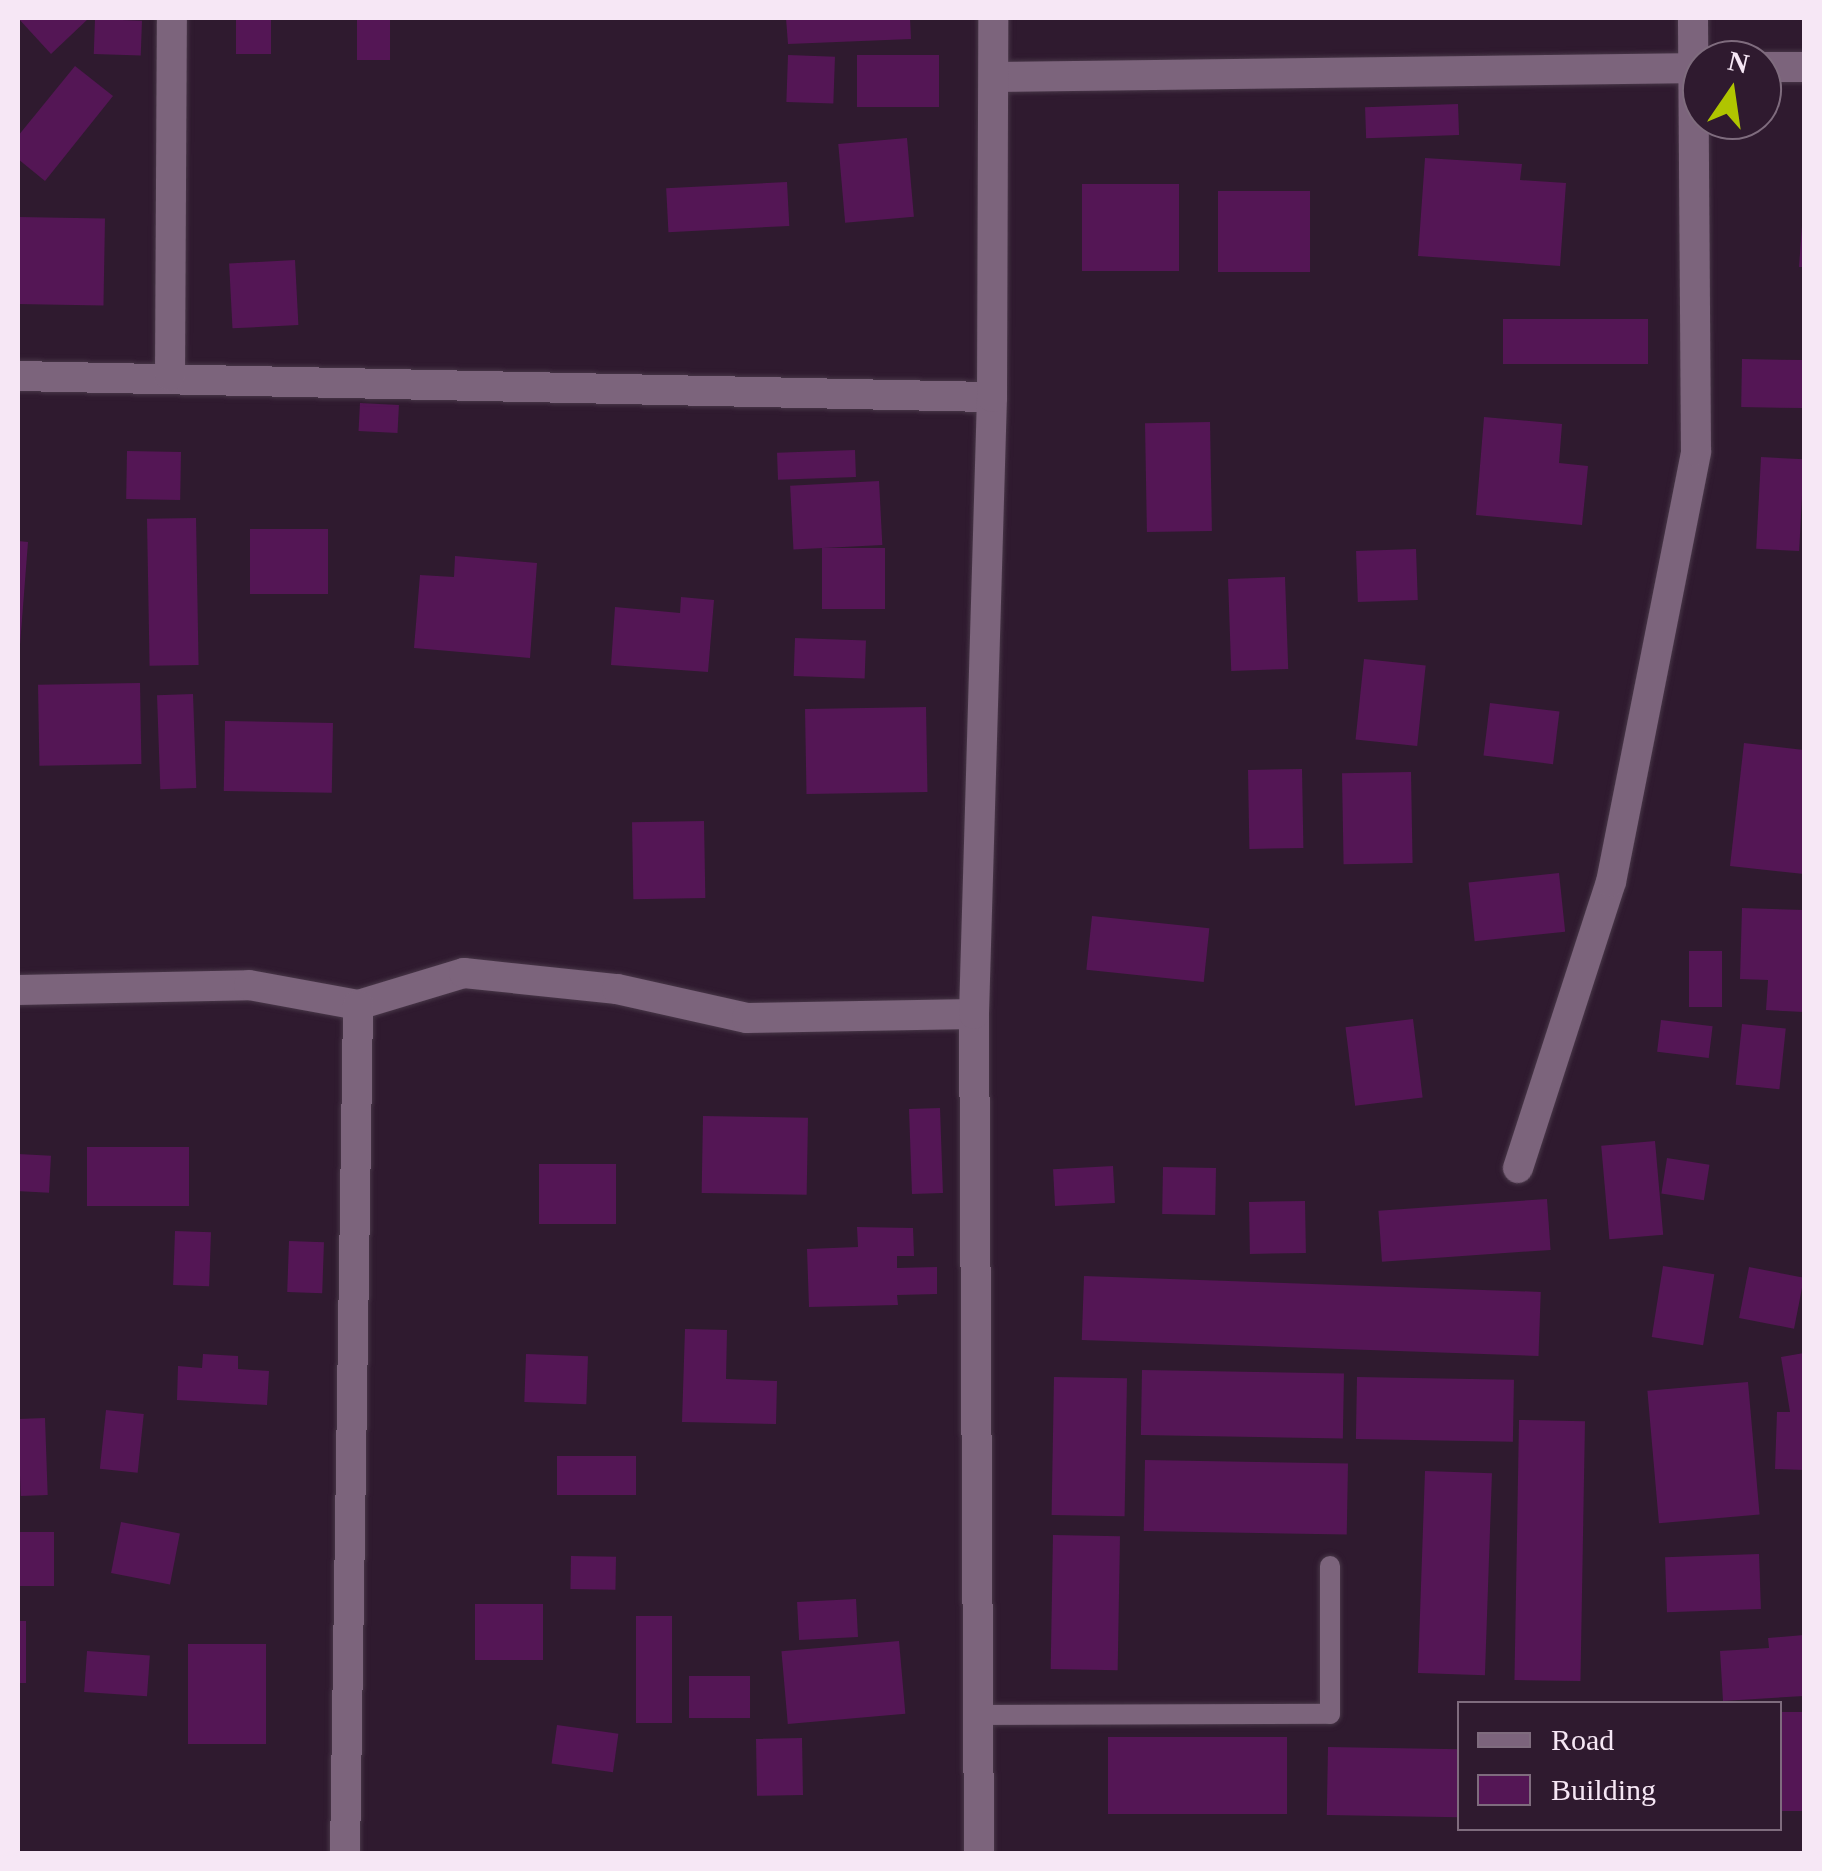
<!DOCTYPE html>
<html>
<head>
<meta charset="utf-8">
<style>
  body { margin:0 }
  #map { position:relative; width:1822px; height:1871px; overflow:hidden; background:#2f1a2f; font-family:"Times New Roman",serif }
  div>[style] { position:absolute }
  .building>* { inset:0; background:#541655; transform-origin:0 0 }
  .roads { filter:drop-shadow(0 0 2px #483748) drop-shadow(0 0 2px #483748) }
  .lane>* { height:20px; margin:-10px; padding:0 10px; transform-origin:10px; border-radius:10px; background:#7c647c }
  .street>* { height:30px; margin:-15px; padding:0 15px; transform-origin:15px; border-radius:15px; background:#7c647c }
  span { translate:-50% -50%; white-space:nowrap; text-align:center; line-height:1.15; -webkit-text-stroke:9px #2f1a2f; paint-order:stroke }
  .frame { position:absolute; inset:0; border:20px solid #f6e7f5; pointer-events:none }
  .legend { position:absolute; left:1457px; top:1701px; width:325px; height:130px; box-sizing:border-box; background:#2f1a2f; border:2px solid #7f6c7e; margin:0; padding:12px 18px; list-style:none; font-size:30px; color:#f6e7f5 }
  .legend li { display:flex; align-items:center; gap:20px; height:50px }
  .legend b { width:50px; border:2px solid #7f6c7e }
  .north { position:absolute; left:1682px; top:40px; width:100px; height:100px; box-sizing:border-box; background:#2f1a2f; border:2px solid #7f6c7e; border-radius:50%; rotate:13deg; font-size:28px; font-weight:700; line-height:40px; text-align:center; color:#f6e7f5 }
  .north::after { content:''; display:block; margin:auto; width:35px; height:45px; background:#b0c500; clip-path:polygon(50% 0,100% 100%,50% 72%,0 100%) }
</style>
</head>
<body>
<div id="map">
  <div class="building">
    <i style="clip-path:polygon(18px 18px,89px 18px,51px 54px)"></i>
    <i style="left:236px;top:18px;width:35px;height:36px"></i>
    <i style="left:357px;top:18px;width:33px;height:42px"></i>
    <i style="clip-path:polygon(786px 18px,910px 18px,911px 39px,788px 44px)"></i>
    <i style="left:95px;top:19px;width:47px;height:35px;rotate:2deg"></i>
    <i style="left:788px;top:55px;width:47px;height:47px;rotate:2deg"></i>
    <i style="left:939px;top:55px;width:52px;height:82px;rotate:90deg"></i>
    <i style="clip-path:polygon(75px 66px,113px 96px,45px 181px,18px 159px,18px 136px)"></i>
    <i style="left:1458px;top:104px;width:31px;height:93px;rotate:88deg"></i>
    <i style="left:907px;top:138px;width:79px;height:69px;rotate:85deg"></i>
    <i style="clip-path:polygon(1425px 158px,1522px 164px,1520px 180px,1566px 183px,1560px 266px,1418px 256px)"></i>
    <i style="left:787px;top:182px;width:44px;height:121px;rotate:87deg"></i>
    <i style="left:1082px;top:184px;width:97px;height:87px"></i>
    <i style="left:1310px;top:191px;width:81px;height:92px;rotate:90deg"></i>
    <i style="left:18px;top:217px;width:87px;height:87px;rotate:1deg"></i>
    <i style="clip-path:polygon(1802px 225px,1804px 225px,1804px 267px,1799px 267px)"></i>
    <i style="left:295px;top:260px;width:65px;height:66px;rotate:87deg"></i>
    <i style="left:1648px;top:319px;width:45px;height:145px;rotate:90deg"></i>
    <i style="left:1742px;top:359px;width:62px;height:48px;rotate:1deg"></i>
    <i style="left:360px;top:403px;width:39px;height:28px;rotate:3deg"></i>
    <i style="clip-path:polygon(1484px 417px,1562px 424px,1559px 463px,1588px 466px,1582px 525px,1476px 515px)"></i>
    <i style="left:1210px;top:422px;width:109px;height:65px;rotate:89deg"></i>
    <i style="left:855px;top:450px;width:27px;height:78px;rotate:88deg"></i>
    <i style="left:127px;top:451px;width:54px;height:48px;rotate:1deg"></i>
    <i style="left:1761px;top:457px;width:43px;height:92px;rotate:3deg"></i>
    <i style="left:879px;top:481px;width:64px;height:89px;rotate:87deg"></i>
    <i style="left:196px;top:518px;width:147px;height:49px;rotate:89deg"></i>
    <i style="left:250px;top:529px;width:78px;height:65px"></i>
    <i style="clip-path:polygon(18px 541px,28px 542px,20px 645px,18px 645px)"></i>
    <i style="left:885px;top:548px;width:61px;height:63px;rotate:90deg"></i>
    <i style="left:1416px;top:549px;width:51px;height:60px;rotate:88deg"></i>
    <i style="clip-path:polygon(455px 556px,537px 563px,530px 658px,414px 648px,420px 575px,454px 577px)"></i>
    <i style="left:1285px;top:577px;width:92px;height:57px;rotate:88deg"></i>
    <i style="clip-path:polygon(681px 597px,714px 600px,708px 672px,611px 665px,615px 607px,680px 613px)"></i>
    <i style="left:795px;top:638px;width:71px;height:38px;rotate:2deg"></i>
    <i style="left:1364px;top:659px;width:62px;height:81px;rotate:6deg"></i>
    <i style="left:140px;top:683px;width:81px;height:102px;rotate:89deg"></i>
    <i style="left:193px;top:694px;width:94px;height:36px;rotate:88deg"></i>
    <i style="left:1490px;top:703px;width:70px;height:53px;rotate:7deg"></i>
    <i style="left:926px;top:707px;width:85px;height:121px;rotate:89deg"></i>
    <i style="left:225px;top:721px;width:108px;height:70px;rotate:1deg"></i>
    <i style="clip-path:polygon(1744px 743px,1804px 750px,1804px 874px,1730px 866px)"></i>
    <i style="left:1302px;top:769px;width:79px;height:54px;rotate:89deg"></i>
    <i style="left:1411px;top:772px;width:91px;height:69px;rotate:89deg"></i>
    <i style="left:704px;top:821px;width:77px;height:72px;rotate:89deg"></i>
    <i style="left:1559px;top:873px;width:59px;height:91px;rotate:84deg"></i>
    <i style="clip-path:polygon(1742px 908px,1804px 910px,1804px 1012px,1766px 1010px,1768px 980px,1740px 979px)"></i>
    <i style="left:1092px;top:916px;width:118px;height:54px;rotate:6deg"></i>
    <i style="left:1722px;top:951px;width:56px;height:33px;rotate:90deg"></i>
    <i style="left:1413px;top:1019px;width:79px;height:68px;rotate:83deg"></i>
    <i style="left:1661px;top:1020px;width:52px;height:32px;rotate:7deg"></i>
    <i style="left:1742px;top:1024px;width:44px;height:61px;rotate:6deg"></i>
    <i style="left:940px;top:1108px;width:85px;height:31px;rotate:88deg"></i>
    <i style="left:703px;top:1116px;width:105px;height:77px;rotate:1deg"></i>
    <i style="left:1655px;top:1141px;width:94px;height:54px;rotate:85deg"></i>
    <i style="left:189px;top:1147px;width:59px;height:102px;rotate:90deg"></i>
    <i style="left:18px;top:1154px;width:33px;height:37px;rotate:3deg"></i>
    <i style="left:1667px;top:1158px;width:43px;height:36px;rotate:9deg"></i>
    <i style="left:616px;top:1164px;width:60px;height:77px;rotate:90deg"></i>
    <i style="left:1113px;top:1166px;width:37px;height:60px;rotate:87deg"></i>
    <i style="left:1163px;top:1167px;width:53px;height:47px;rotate:1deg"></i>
    <i style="left:1547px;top:1199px;width:51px;height:169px;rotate:86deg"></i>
    <i style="left:1305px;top:1201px;width:52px;height:56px;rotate:89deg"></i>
    <i style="clip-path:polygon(857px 1227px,913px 1228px,914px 1256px,897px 1256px,897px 1268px,937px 1267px,937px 1294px,897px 1295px,898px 1305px,809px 1307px,807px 1249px,858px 1247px)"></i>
    <i style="left:175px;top:1231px;width:36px;height:54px;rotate:2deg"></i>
    <i style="left:289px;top:1241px;width:35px;height:51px;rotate:2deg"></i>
    <i style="left:1663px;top:1266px;width:52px;height:72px;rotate:9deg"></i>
    <i style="left:1749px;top:1267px;width:56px;height:52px;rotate:11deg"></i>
    <i style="left:1084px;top:1276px;width:457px;height:64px;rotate:2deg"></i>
    <i style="clip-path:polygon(685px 1329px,727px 1330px,726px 1379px,777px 1381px,776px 1424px,682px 1422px)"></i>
    <i style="clip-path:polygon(1804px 1353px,1804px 1470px,1775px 1469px,1777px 1412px,1790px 1412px,1781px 1357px)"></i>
    <i style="clip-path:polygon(203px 1354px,238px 1356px,238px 1369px,269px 1371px,267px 1405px,177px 1400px,178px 1366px,202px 1368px)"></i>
    <i style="left:526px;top:1354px;width:62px;height:48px;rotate:2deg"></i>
    <i style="left:1142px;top:1370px;width:202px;height:65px;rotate:1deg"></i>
    <i style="left:1054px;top:1377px;width:73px;height:138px;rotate:1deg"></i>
    <i style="left:1357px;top:1377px;width:157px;height:62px;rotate:1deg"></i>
    <i style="left:1748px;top:1382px;width:133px;height:101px;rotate:85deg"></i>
    <i style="left:106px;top:1410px;width:38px;height:59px;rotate:6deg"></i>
    <i style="left:45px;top:1418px;width:77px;height:27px;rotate:88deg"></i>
    <i style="left:1519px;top:1420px;width:66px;height:260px;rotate:1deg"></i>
    <i style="left:636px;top:1456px;width:39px;height:79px;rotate:90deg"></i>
    <i style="left:1145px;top:1460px;width:203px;height:71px;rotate:1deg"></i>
    <i style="left:1425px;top:1471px;width:67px;height:202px;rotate:2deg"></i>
    <i style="left:121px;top:1522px;width:60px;height:52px;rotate:11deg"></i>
    <i style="left:18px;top:1532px;width:36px;height:54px"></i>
    <i style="left:1053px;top:1535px;width:67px;height:134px;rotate:1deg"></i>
    <i style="left:1759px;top:1554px;width:55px;height:94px;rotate:88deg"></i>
    <i style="left:571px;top:1556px;width:45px;height:33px;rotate:1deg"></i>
    <i style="left:856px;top:1599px;width:38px;height:59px;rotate:87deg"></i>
    <i style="left:475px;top:1604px;width:68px;height:56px"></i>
    <i style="left:636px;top:1616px;width:36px;height:107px"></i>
    <i style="left:18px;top:1621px;width:8px;height:62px"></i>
    <i style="clip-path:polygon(1804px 1635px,1804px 1696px,1723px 1701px,1720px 1651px,1769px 1648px,1768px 1638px)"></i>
    <i style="left:899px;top:1641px;width:73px;height:118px;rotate:85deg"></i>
    <i style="left:188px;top:1644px;width:78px;height:100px"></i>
    <i style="left:87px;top:1651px;width:63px;height:41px;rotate:4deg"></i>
    <i style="left:689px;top:1676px;width:61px;height:42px"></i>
    <i style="left:1780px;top:1712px;width:24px;height:99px"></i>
    <i style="left:557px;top:1725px;width:62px;height:39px;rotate:8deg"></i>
    <i style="left:1287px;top:1737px;width:77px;height:179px;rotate:90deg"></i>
    <i style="left:802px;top:1738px;width:57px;height:46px;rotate:89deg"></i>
    <i style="left:1328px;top:1747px;width:132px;height:68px;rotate:1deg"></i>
  </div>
  <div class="roads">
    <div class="lane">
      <i style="left:979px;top:1715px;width:351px;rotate:-0.2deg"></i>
      <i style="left:1330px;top:1714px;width:148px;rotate:-90deg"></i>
    </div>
    <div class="street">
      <i style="left:1762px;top:67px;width:42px"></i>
      <i style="left:995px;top:77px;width:707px;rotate:-0.73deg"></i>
      <i style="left:18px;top:376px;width:974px;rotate:1.24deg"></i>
      <i style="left:170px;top:376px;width:358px;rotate:-89.7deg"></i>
      <i style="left:18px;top:990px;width:231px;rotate:-1.2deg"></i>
      <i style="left:249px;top:985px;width:111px;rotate:10.4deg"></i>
      <i style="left:358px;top:1005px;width:111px;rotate:-16.8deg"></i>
      <i style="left:464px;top:973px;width:154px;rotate:6deg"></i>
      <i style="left:617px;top:989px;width:133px;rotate:12.6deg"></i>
      <i style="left:747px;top:1018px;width:227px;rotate:-1deg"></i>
      <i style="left:1518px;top:1168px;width:301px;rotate:-72deg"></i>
      <i style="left:1611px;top:882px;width:439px;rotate:-78.8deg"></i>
      <i style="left:1696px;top:451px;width:433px;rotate:-90.4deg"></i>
      <i style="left:345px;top:1854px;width:849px;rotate:-89.12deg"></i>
      <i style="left:979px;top:1854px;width:840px;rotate:-90.34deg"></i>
      <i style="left:974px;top:1014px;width:617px;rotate:-88.33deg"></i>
      <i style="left:992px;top:397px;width:379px;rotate:-89.8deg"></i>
    </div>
  </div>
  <div class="frame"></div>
  <ul class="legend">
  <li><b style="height:12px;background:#7c647c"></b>Road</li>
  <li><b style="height:28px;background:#541655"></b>Building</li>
  </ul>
  <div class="north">N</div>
</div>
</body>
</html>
